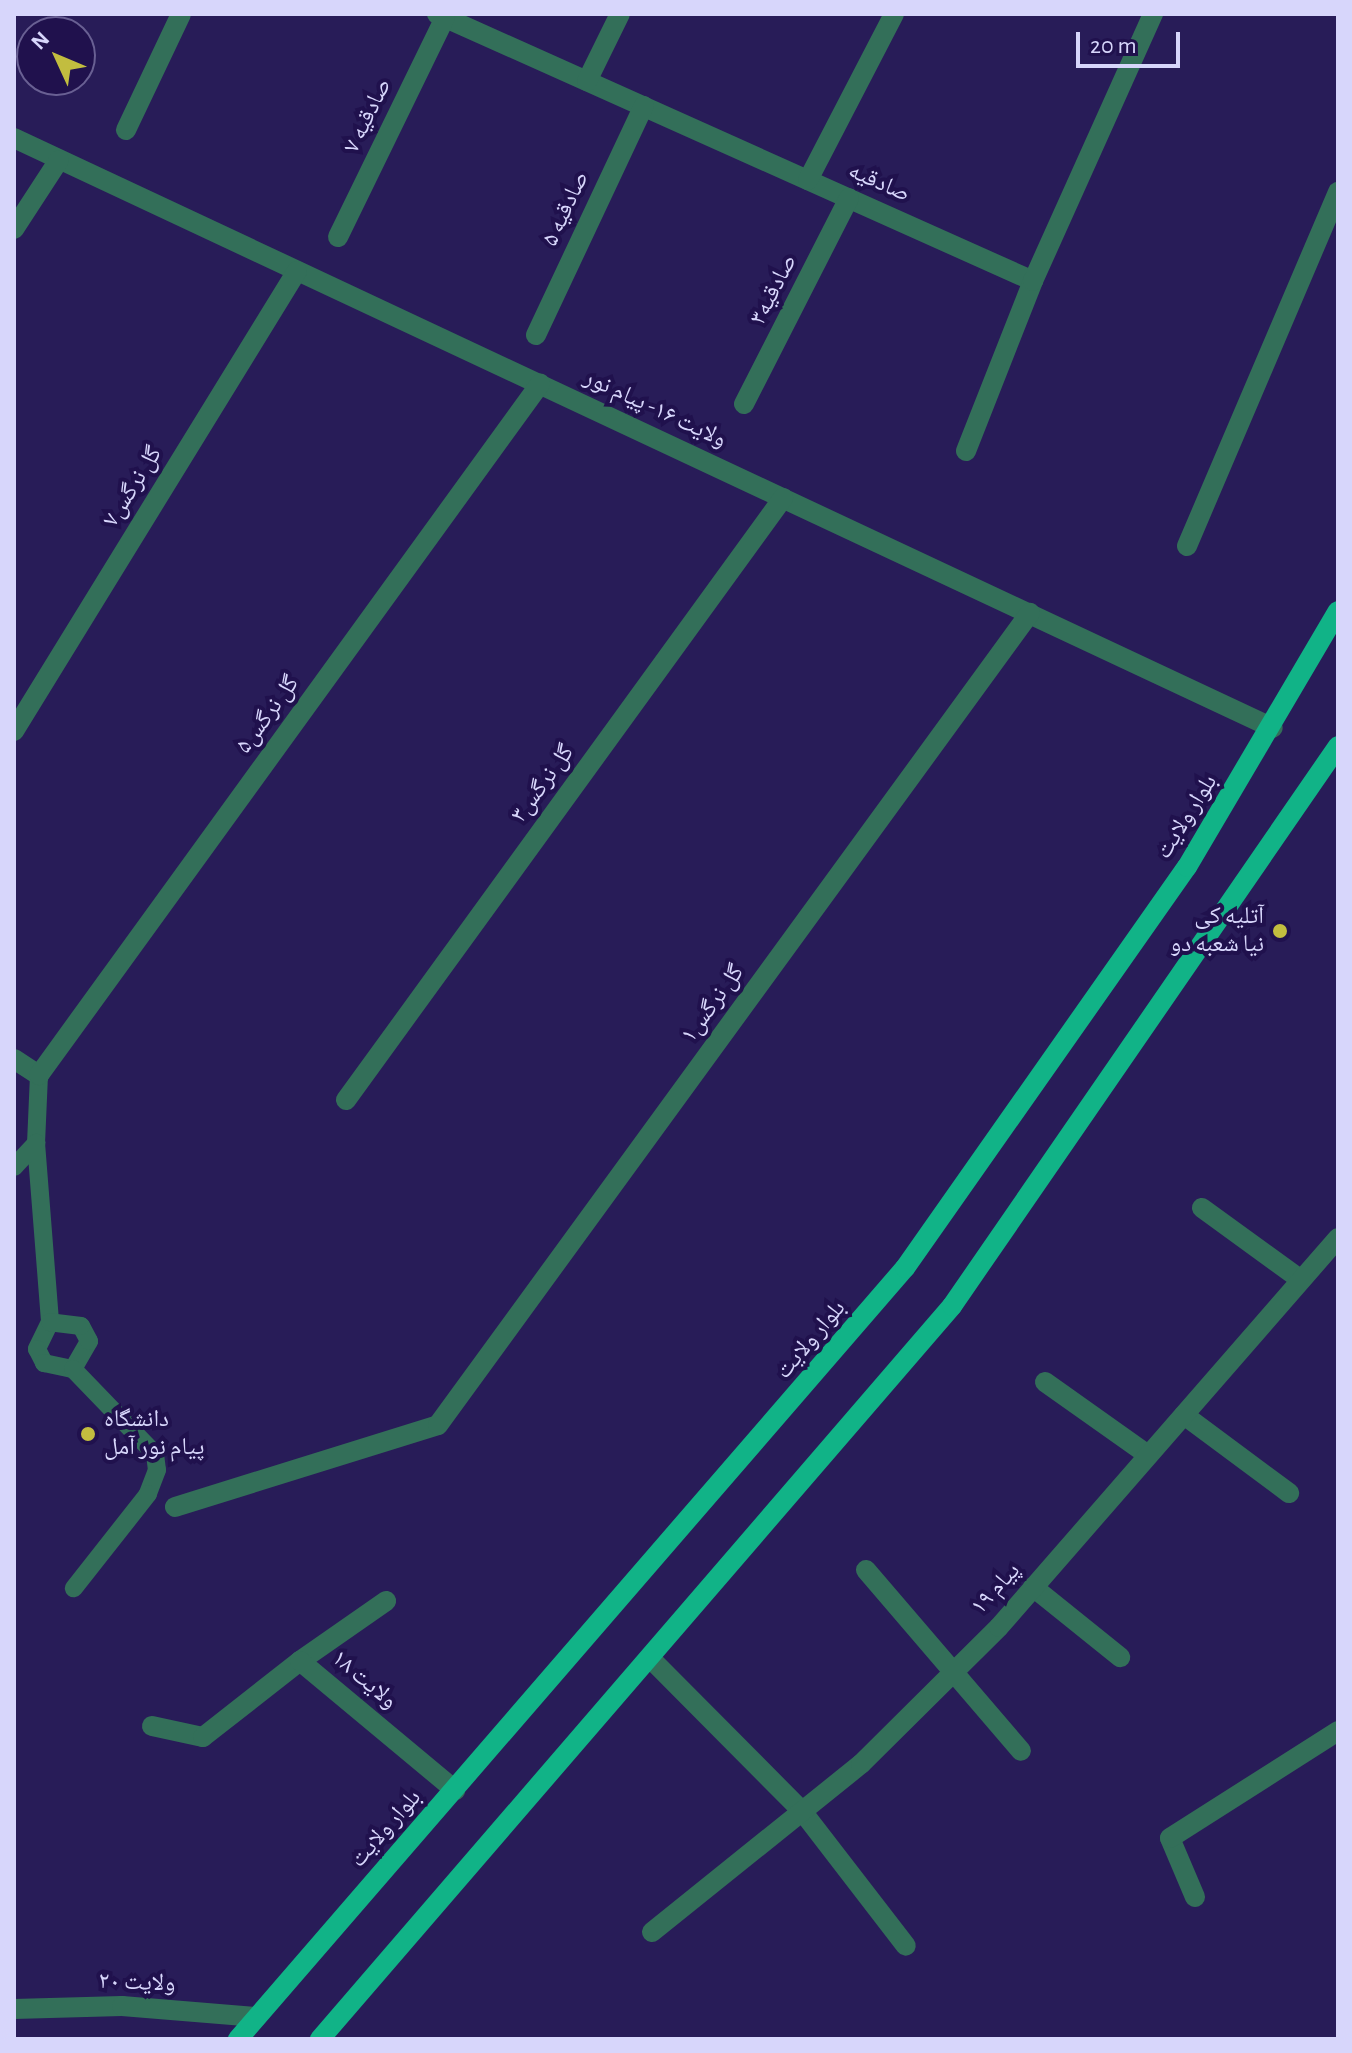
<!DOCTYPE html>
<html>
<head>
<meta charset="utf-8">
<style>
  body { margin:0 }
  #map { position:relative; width:1352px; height:2053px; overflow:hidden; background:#281c58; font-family:"Alegreya Sans","Noto Naskh Arabic",sans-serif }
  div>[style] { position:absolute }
  .service>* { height:18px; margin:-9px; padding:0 9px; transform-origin:9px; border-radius:9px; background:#336f59 }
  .minor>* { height:20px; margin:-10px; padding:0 10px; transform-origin:10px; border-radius:10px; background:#336f59 }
  .primary>* { height:20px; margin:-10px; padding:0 10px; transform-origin:10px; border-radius:10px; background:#11b387 }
  .dots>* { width:22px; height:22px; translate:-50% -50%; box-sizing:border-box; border:4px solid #20114d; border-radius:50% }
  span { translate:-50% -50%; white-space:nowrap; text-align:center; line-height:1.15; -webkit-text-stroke:8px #20114d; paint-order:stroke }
  .street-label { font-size:24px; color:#d7d6fb }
  .poi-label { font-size:24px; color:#d7d6fb }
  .right { translate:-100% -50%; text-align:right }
  .left { translate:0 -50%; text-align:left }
  .frame { position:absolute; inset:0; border:16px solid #d7d6fb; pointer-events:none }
  .north { position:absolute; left:16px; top:16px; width:80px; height:80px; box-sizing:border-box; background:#20114d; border:2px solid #696093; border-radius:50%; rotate:314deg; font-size:22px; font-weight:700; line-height:32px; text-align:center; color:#d7d6fb }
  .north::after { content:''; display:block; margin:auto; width:28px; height:36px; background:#c2bd3f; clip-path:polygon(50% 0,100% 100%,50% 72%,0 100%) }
  .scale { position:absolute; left:1076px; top:32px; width:104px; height:36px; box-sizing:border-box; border:4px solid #d7d6fb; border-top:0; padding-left:10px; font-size:24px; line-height:28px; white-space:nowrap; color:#d7d6fb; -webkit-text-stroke:6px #20114d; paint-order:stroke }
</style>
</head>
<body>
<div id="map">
  <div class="service">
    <i style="left:39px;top:1075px;width:68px;rotate:92.5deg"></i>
    <i style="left:36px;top:1143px;width:180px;rotate:85.5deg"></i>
    <i style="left:50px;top:1322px;width:30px;rotate:116deg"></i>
    <i style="left:37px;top:1349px;width:16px;rotate:63deg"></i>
    <i style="left:44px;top:1363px;width:30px;rotate:12deg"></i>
    <i style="left:73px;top:1369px;width:32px;rotate:-60deg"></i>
    <i style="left:89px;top:1341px;width:17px;rotate:-118deg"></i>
    <i style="left:81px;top:1326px;width:31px;rotate:-173deg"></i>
    <i style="left:14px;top:1167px;width:33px;rotate:-47deg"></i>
    <i style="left:73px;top:1369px;width:118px;rotate:46deg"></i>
    <i style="left:155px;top:1454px;width:16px;rotate:83deg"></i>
    <i style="left:157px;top:1470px;width:26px;rotate:111deg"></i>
    <i style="left:148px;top:1494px;width:120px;rotate:128.2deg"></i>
  </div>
  <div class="minor">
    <i style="left:437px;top:14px;width:653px;rotate:24.13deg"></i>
    <i style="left:587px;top:81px;width:75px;rotate:-63.8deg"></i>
    <i style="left:126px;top:130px;width:128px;rotate:-64.6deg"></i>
    <i style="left:14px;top:138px;width:1390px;rotate:25.11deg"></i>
    <i style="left:808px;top:180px;width:187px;rotate:-62.6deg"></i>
    <i style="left:14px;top:229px;width:82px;rotate:-56.9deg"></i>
    <i style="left:338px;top:237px;width:244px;rotate:-64deg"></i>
    <i style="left:536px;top:335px;width:253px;rotate:-64.8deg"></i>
    <i style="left:744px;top:404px;width:231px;rotate:-63deg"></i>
    <i style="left:966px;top:451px;width:183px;rotate:-68.5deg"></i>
    <i style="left:1033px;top:281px;width:293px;rotate:-65.8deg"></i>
    <i style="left:1187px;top:546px;width:385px;rotate:-66.9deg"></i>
    <i style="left:14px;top:731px;width:540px;rotate:-58.4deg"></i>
    <i style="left:14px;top:1059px;width:30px;rotate:33deg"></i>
    <i style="left:39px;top:1075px;width:854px;rotate:-54.06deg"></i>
    <i style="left:346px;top:1100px;width:744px;rotate:-54.02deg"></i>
    <i style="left:1202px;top:1208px;width:122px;rotate:36deg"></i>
    <i style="left:1045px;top:1382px;width:126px;rotate:35.3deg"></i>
    <i style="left:1184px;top:1415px;width:131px;rotate:36.6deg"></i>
    <i style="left:175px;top:1507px;width:275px;rotate:-17.3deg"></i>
    <i style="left:438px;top:1425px;width:1005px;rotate:-53.91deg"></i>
    <i style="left:866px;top:1570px;width:238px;rotate:49.4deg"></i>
    <i style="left:1033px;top:1587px;width:112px;rotate:38.8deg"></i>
    <i style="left:650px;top:1658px;width:216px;rotate:45.2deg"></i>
    <i style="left:802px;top:1811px;width:170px;rotate:52.4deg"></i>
    <i style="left:300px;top:1661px;width:105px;rotate:-34.9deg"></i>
    <i style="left:152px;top:1726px;width:52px;rotate:12.2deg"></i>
    <i style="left:203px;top:1737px;width:123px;rotate:-38.1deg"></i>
    <i style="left:300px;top:1661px;width:202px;rotate:39.8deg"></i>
    <i style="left:1195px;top:1897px;width:64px;rotate:-113deg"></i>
    <i style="left:1170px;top:1838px;width:199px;rotate:-32.5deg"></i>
    <i style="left:652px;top:1932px;width:268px;rotate:-38.8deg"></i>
    <i style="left:861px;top:1764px;width:194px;rotate:-44.8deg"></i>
    <i style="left:999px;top:1627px;width:516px;rotate:-48.93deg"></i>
    <i style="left:14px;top:2009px;width:108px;rotate:-1.6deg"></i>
    <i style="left:122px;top:2006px;width:135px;rotate:4.7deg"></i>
  </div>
  <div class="primary">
    <i style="left:238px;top:2039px;width:1019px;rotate:-49.14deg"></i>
    <i style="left:905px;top:1268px;width:490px;rotate:-54.9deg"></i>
    <i style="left:1187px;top:867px;width:297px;rotate:-59.5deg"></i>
    <i style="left:320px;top:2039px;width:968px;rotate:-49.23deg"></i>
    <i style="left:952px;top:1306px;width:680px;rotate:-55.42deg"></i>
  </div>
  <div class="dots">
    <i style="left:1280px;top:931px;background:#c2bd3f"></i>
    <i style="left:88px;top:1434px;background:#c2bd3f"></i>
  </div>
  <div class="street-label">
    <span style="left:368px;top:116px;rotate:-64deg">صادقیه ۷</span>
    <span style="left:879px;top:183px;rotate:24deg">صادقیه</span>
    <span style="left:566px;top:209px;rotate:-65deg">صادقیه ۵</span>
    <span style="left:774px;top:290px;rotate:-63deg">صادقیه۳</span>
    <span style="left:655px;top:409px;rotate:25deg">ولایت ۱۶- پیام نور</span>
    <span style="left:133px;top:487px;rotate:-58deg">گل نرگس۷</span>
    <span style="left:268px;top:715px;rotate:-54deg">گل نرگس۵</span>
    <span style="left:543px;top:784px;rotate:-54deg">گل نرگس۳</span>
    <span style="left:1187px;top:817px;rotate:-58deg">بلوار ولایت</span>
    <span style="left:713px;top:1004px;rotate:-54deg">گل نرگس۱</span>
    <span style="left:811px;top:1340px;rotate:-50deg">بلوار ولایت</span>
    <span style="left:996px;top:1589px;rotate:-48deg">پیام ۱۹</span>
    <span style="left:364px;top:1680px;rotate:40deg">ولایت ۱۸</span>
    <span style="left:386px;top:1829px;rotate:-49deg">بلوار ولایت</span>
    <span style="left:137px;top:1983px;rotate:2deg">ولایت ۲۰</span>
  </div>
  <div class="poi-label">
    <span class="right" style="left:1264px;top:931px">آتلیه کی<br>نیا شعبه دو</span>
    <span class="left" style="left:104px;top:1434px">دانشگاه<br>پیام نور آمل</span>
  </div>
  <div class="frame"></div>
  <div class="north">N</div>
  <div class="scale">20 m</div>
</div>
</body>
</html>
